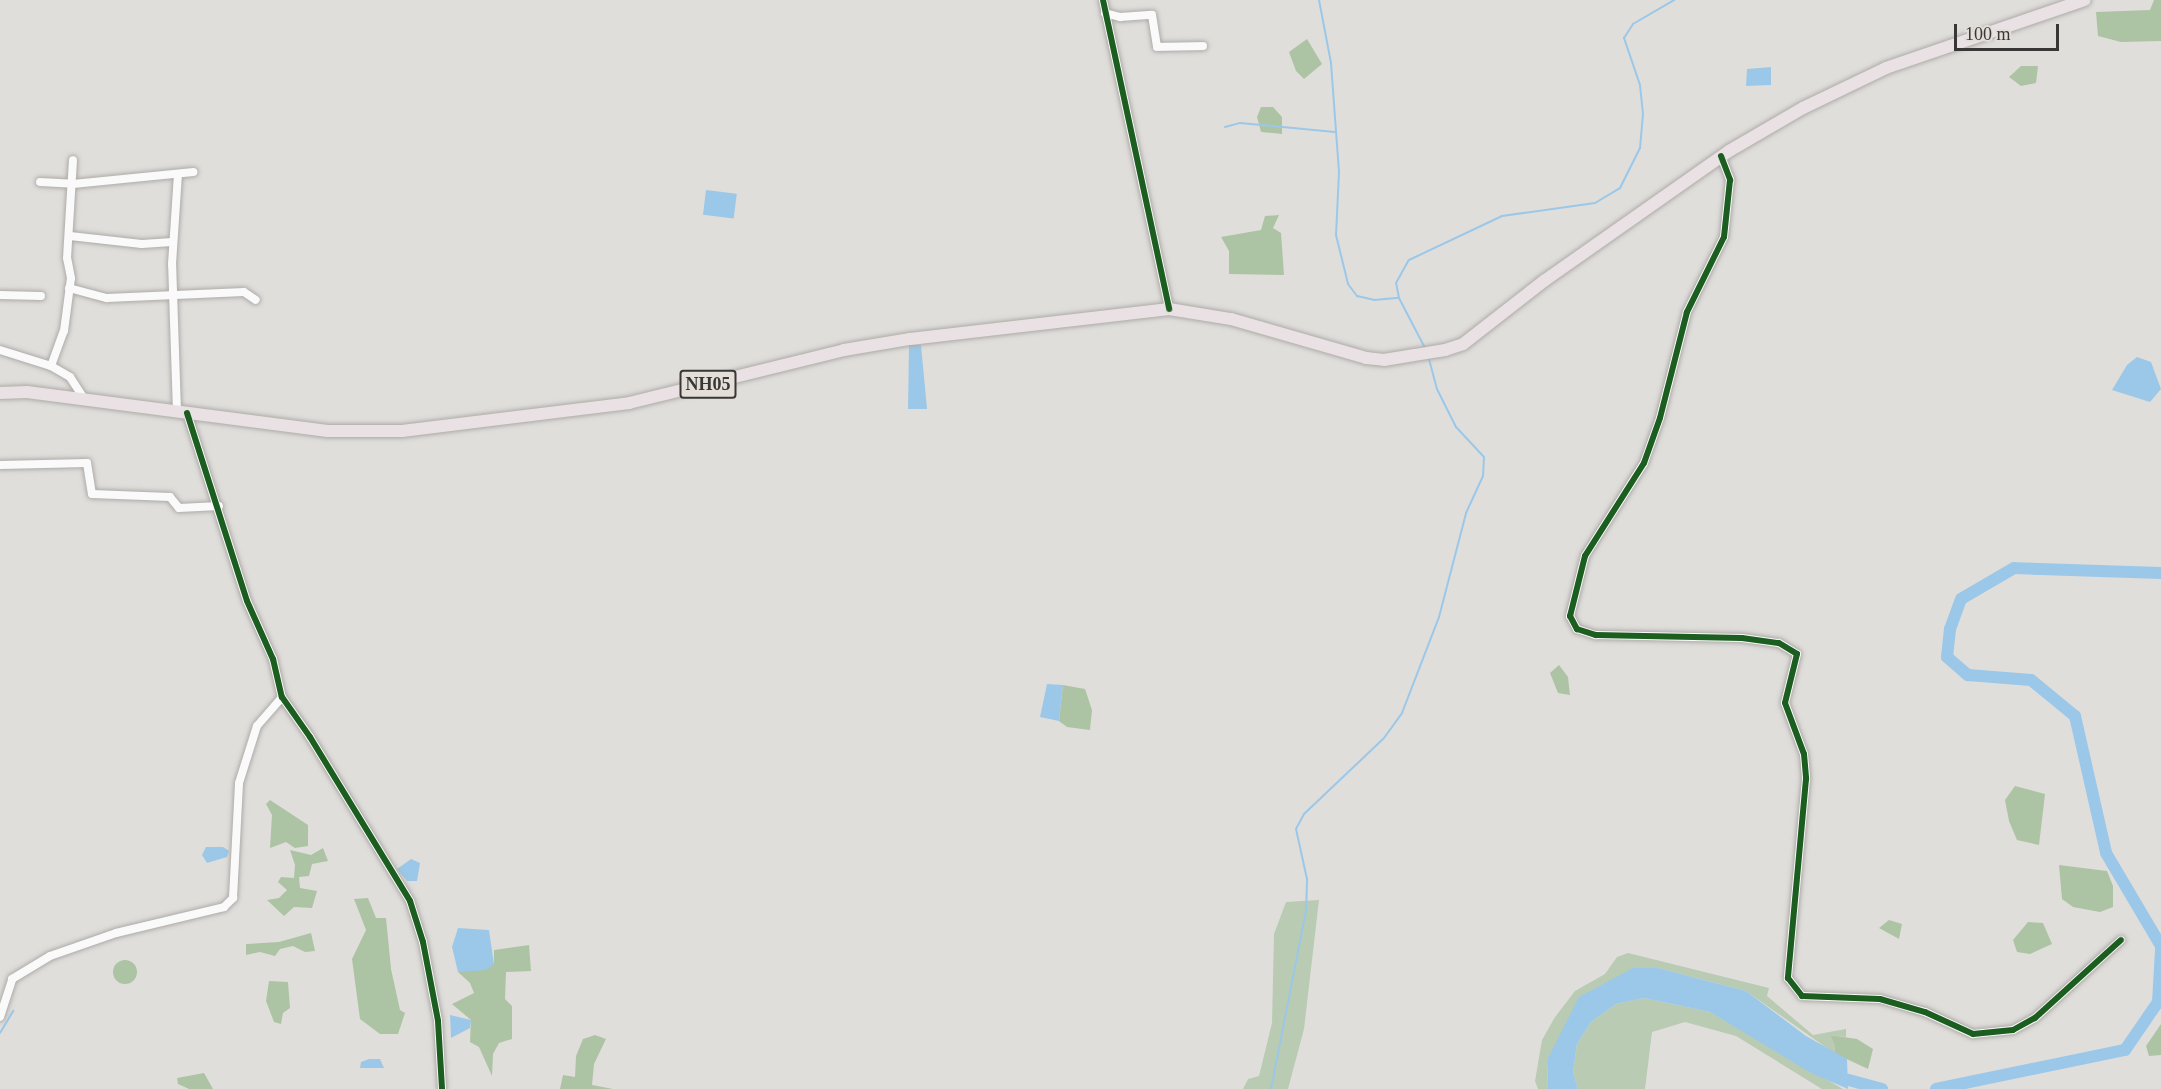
<!DOCTYPE html>
<html>
<head>
<meta charset="utf-8">
<style>
  body { margin:0 }
  #map { position:relative; width:2161px; height:1089px; overflow:hidden; background:#e0dedb; font-family:"Times New Roman",serif }
  div>[style] { position:absolute }
  .green>* { inset:0; background:#b9cbb2 }
  .forest>* { inset:0; background:#acc4a3 }
  .round { border-radius:50% }
  .water>* { inset:0; background:#9bc8e8; transform-origin:0 0 }
  .stream>* { height:2px; margin:-1px; padding:0 1px; transform-origin:1px; border-radius:1px; background:#9bc8e8 }
  .river>* { height:12px; margin:-6px; padding:0 6px; transform-origin:6px; border-radius:6px; background:#9bc8e8 }
  .roads { filter:drop-shadow(0 0 2px #adaba8) drop-shadow(0 0 2px #adaba8) }
  .minor>* { height:8px; margin:-4px; padding:0 4px; transform-origin:4px; border-radius:4px; background:#fafafa }
  .primary>* { height:12px; margin:-6px; padding:0 6px; transform-origin:6px; border-radius:6px; background:#e9e1e3 }
  .cycleway>* { height:6px; margin:-3px; padding:0 3px; transform-origin:3px; border-radius:3px; background:#1b5e20 }
  span { translate:-50% -50%; white-space:nowrap; text-align:center; line-height:1.15; -webkit-text-stroke:6px #e3ded8; paint-order:stroke }
  .shield-label span { padding:2px 4px; background:#e3ded8; border:2px solid; border-radius:4px; -webkit-text-stroke-width:0 }
  .shield-label { font-size:18px; color:#393735; font-weight:700 }
  .scale { position:absolute; left:1954px; top:24px; width:105px; height:27px; box-sizing:border-box; border:3px solid #393735; border-top:0; padding-left:8px; font-size:18px; line-height:21px; white-space:nowrap; color:#393735; -webkit-text-stroke:4px #e3ded8; paint-order:stroke }
</style>
</head>
<body>
<div id="map">
  <div class="green">
    <i style="clip-path:polygon(1319px 900px,1304px 1029px,1288px 1089px,1243px 1089px,1248px 1079px,1259px 1076px,1272px 1023px,1274px 934px,1286px 902px)"></i>
    <i style="clip-path:polygon(1628px 953px,1769px 988px,1767px 996px,1813px 1035px,1846px 1029px,1846px 1037px,1830px 1035px,1835px 1046px,1834px 1053px,1746px 991px,1658px 968px,1633px 968px,1547px 1060px,1548px 1089px,1538px 1089px,1535px 1081px,1542px 1040px,1555px 1017px,1575px 991px,1605px 974px,1617px 957px)"></i>
    <i style="clip-path:polygon(1644px 998px,1710px 1012px,1843px 1089px,1822px 1089px,1736px 1036px,1685px 1022px,1652px 1032px,1645px 1089px,1578px 1089px,1573px 1072px,1577px 1044px,1591px 1022px,1616px 1004px)"></i>
  </div>
  <div class="forest">
    <i style="clip-path:polygon(2154px 0,2161px 0,2161px 41px,2121px 42px,2098px 36px,2096px 12px,2150px 10px)"></i>
    <i style="clip-path:polygon(1307px 39px,1322px 64px,1304px 79px,1296px 71px,1289px 52px)"></i>
    <i style="clip-path:polygon(2021px 66px,2038px 66px,2036px 83px,2021px 86px,2009px 77px)"></i>
    <i style="clip-path:polygon(1261px 107px,1273px 107px,1282px 117px,1282px 134px,1261px 132px,1257px 117px)"></i>
    <i style="clip-path:polygon(1279px 215px,1273px 228px,1281px 233px,1284px 275px,1229px 274px,1229px 251px,1221px 237px,1261px 230px,1265px 216px)"></i>
    <i style="clip-path:polygon(1559px 665px,1568px 677px,1570px 695px,1558px 693px,1550px 673px)"></i>
    <i style="clip-path:polygon(1063px 685px,1085px 689px,1092px 710px,1090px 730px,1067px 727px,1059px 721px)"></i>
    <i style="clip-path:polygon(2015px 786px,2045px 794px,2039px 845px,2017px 840px,2009px 821px,2005px 800px)"></i>
    <i style="clip-path:polygon(270px 800px,308px 825px,308px 846px,295px 848px,286px 842px,270px 848px,272px 815px,266px 804px)"></i>
    <i style="clip-path:polygon(323px 848px,328px 861px,312px 864px,309px 876px,299px 877px,300px 888px,317px 891px,312px 908px,294px 907px,284px 916px,267px 900px,279px 898px,287px 890px,278px 882px,281px 877px,294px 878px,295px 865px,290px 850px,311px 855px)"></i>
    <i style="clip-path:polygon(2059px 865px,2107px 871px,2113px 886px,2113px 907px,2100px 912px,2073px 907px,2062px 899px)"></i>
    <i style="clip-path:polygon(368px 898px,376px 918px,386px 918px,391px 969px,400px 1010px,405px 1013px,398px 1034px,380px 1034px,360px 1019px,352px 959px,366px 930px,354px 899px)"></i>
    <i style="clip-path:polygon(1889px 920px,1902px 924px,1899px 939px,1879px 928px)"></i>
    <i style="clip-path:polygon(2028px 922px,2043px 923px,2052px 944px,2030px 954px,2017px 952px,2013px 940px)"></i>
    <i style="clip-path:polygon(311px 933px,315px 951px,305px 952px,293px 946px,280px 949px,275px 956px,260px 952px,246px 955px,246px 944px,279px 942px)"></i>
    <i style="clip-path:polygon(529px 945px,531px 971px,506px 972px,505px 999px,512px 1006px,512px 1039px,499px 1043px,493px 1054px,492px 1076px,479px 1047px,470px 1042px,471px 1020px,452px 1004px,474px 993px,470px 983px,458px 972px,494px 964px,494px 950px)"></i>
    <i class="round" style="left:113px;top:960px;width:24px;height:24px"></i>
    <i style="clip-path:polygon(269px 981px,288px 982px,290px 1008px,283px 1013px,281px 1024px,274px 1022px,266px 1001px)"></i>
    <i style="clip-path:polygon(2161px 1024px,2161px 1055px,2149px 1056px,2146px 1046px)"></i>
    <i style="clip-path:polygon(595px 1035px,606px 1039px,594px 1064px,592px 1085px,613px 1089px,560px 1089px,563px 1075px,575px 1077px,576px 1056px,583px 1039px)"></i>
    <i style="clip-path:polygon(1830px 1035px,1857px 1039px,1873px 1049px,1868px 1069px,1834px 1053px,1835px 1046px)"></i>
    <i style="clip-path:polygon(204px 1073px,213px 1089px,189px 1089px,178px 1084px,177px 1078px)"></i>
  </div>
  <div class="water">
    <i style="clip-path:polygon(1771px 67px,1771px 85px,1746px 86px,1747px 69px)"></i>
    <i style="left:706px;top:190px;width:31px;height:25px;rotate:7deg"></i>
    <i style="clip-path:polygon(909px 345px,921px 345px,927px 409px,908px 409px)"></i>
    <i style="clip-path:polygon(2137px 357px,2151px 362px,2161px 389px,2150px 402px,2112px 390px,2127px 365px)"></i>
    <i style="clip-path:polygon(1047px 684px,1063px 685px,1059px 721px,1040px 717px)"></i>
    <i style="clip-path:polygon(206px 847px,223px 847px,229px 851px,227px 857px,207px 863px,202px 855px)"></i>
    <i style="clip-path:polygon(411px 859px,420px 863px,417px 881px,407px 881px,397px 869px)"></i>
    <i style="clip-path:polygon(458px 928px,489px 930px,494px 964px,486px 970px,458px 972px,452px 947px)"></i>
    <i style="clip-path:polygon(1633px 968px,1658px 968px,1746px 991px,1806px 1036px,1847px 1059px,1848px 1089px,1811px 1073px,1710px 1012px,1644px 998px,1616px 1004px,1591px 1022px,1577px 1044px,1573px 1072px,1578px 1089px,1548px 1089px,1547px 1060px,1579px 997px)"></i>
    <i style="clip-path:polygon(450px 1015px,471px 1020px,470px 1028px,451px 1038px)"></i>
    <i style="clip-path:polygon(369px 1059px,380px 1059px,384px 1068px,360px 1068px,361px 1062px)"></i>
  </div>
  <div class="stream">
    <i style="left:1319px;top:0;width:64px;rotate:79.2deg"></i>
    <i style="left:1331px;top:63px;width:109px;rotate:85.8deg"></i>
    <i style="left:1339px;top:172px;width:63px;rotate:92.7deg"></i>
    <i style="left:1336px;top:235px;width:50px;rotate:76.2deg"></i>
    <i style="left:1348px;top:284px;width:15px;rotate:53deg"></i>
    <i style="left:1357px;top:296px;width:17px;rotate:13deg"></i>
    <i style="left:1374px;top:300px;width:25px;rotate:-5deg"></i>
    <i style="left:1399px;top:298px;width:56px;rotate:62.5deg"></i>
    <i style="left:1225px;top:127px;width:16px;rotate:-15deg"></i>
    <i style="left:1240px;top:123px;width:95px;rotate:5.4deg"></i>
    <i style="left:1399px;top:298px;width:15px;rotate:-101deg"></i>
    <i style="left:1396px;top:283px;width:26px;rotate:-61deg"></i>
    <i style="left:1409px;top:260px;width:103px;rotate:-25.3deg"></i>
    <i style="left:1502px;top:216px;width:94px;rotate:-8deg"></i>
    <i style="left:1595px;top:203px;width:29px;rotate:-31deg"></i>
    <i style="left:1620px;top:188px;width:45px;rotate:-63.4deg"></i>
    <i style="left:1640px;top:148px;width:34px;rotate:-85deg"></i>
    <i style="left:1643px;top:114px;width:29px;rotate:-96deg"></i>
    <i style="left:1640px;top:85px;width:50px;rotate:-108.8deg"></i>
    <i style="left:1624px;top:38px;width:17px;rotate:-57deg"></i>
    <i style="left:1633px;top:24px;width:48px;rotate:-30.3deg"></i>
    <i style="left:0;top:1033px;width:26px;rotate:-59deg"></i>
    <i style="left:1271px;top:1089px;width:181px;rotate:-78.9deg"></i>
    <i style="left:1306px;top:911px;width:32px;rotate:-88deg"></i>
    <i style="left:1307px;top:879px;width:51px;rotate:-102.4deg"></i>
    <i style="left:1296px;top:829px;width:17px;rotate:-62deg"></i>
    <i style="left:1304px;top:814px;width:110px;rotate:-43.5deg"></i>
    <i style="left:1384px;top:738px;width:31px;rotate:-54deg"></i>
    <i style="left:1402px;top:713px;width:103px;rotate:-68.9deg"></i>
    <i style="left:1439px;top:617px;width:107px;rotate:-75.4deg"></i>
    <i style="left:1466px;top:513px;width:41px;rotate:-65.3deg"></i>
    <i style="left:1483px;top:476px;width:19px;rotate:-87deg"></i>
    <i style="left:1484px;top:457px;width:41px;rotate:-133deg"></i>
    <i style="left:1456px;top:427px;width:42px;rotate:-116.6deg"></i>
    <i style="left:1437px;top:389px;width:34px;rotate:-105deg"></i>
  </div>
  <div class="river">
    <i style="left:2161px;top:573px;width:147px;rotate:-178.1deg"></i>
    <i style="left:2014px;top:568px;width:61px;rotate:149.7deg"></i>
    <i style="left:1961px;top:599px;width:32px;rotate:110deg"></i>
    <i style="left:1950px;top:629px;width:28px;rotate:96deg"></i>
    <i style="left:1947px;top:657px;width:28px;rotate:41deg"></i>
    <i style="left:1968px;top:675px;width:63px;rotate:4.5deg"></i>
    <i style="left:2031px;top:680px;width:57px;rotate:39.3deg"></i>
    <i style="left:2075px;top:716px;width:140px;rotate:77.2deg"></i>
    <i style="left:2106px;top:853px;width:108px;rotate:59.4deg"></i>
    <i style="left:1834px;top:1076px;width:50px;rotate:15.2deg"></i>
    <i style="left:1936px;top:1089px;width:193px;rotate:-11.7deg"></i>
    <i style="left:2125px;top:1050px;width:58px;rotate:-55.5deg"></i>
    <i style="left:2158px;top:1002px;width:52px;rotate:-86.7deg"></i>
  </div>
  <div class="roads">
    <div class="minor">
      <i style="left:1103px;top:0;width:316px;rotate:77.9deg"></i>
      <i style="left:1105px;top:13px;width:16px;rotate:15deg"></i>
      <i style="left:1120px;top:17px;width:32px;rotate:-4deg"></i>
      <i style="left:1152px;top:15px;width:32px;rotate:81deg"></i>
      <i style="left:1157px;top:47px;width:46px;rotate:-1.2deg"></i>
      <i style="left:1721px;top:156px;width:26px;rotate:69deg"></i>
      <i style="left:1730px;top:180px;width:57px;rotate:96deg"></i>
      <i style="left:1724px;top:237px;width:84px;rotate:116.3deg"></i>
      <i style="left:1687px;top:312px;width:109px;rotate:104.3deg"></i>
      <i style="left:1660px;top:418px;width:48px;rotate:109.6deg"></i>
      <i style="left:1644px;top:463px;width:110px;rotate:122.4deg"></i>
      <i style="left:1585px;top:556px;width:62px;rotate:104deg"></i>
      <i style="left:1570px;top:616px;width:15px;rotate:62deg"></i>
      <i style="left:1577px;top:629px;width:20px;rotate:18deg"></i>
      <i style="left:1596px;top:635px;width:146px;rotate:1.2deg"></i>
      <i style="left:1742px;top:638px;width:37px;rotate:8deg"></i>
      <i style="left:1779px;top:643px;width:21px;rotate:31deg"></i>
      <i style="left:1797px;top:654px;width:50px;rotate:103.8deg"></i>
      <i style="left:1785px;top:703px;width:54px;rotate:69.6deg"></i>
      <i style="left:1804px;top:754px;width:25px;rotate:85deg"></i>
      <i style="left:1806px;top:779px;width:200px;rotate:95.2deg"></i>
      <i style="left:1788px;top:978px;width:23px;rotate:52deg"></i>
      <i style="left:1802px;top:996px;width:78px;rotate:2.2deg"></i>
      <i style="left:1880px;top:999px;width:47px;rotate:16.1deg"></i>
      <i style="left:1925px;top:1012px;width:53px;rotate:24.6deg"></i>
      <i style="left:1973px;top:1034px;width:40px;rotate:-5.7deg"></i>
      <i style="left:2013px;top:1030px;width:25px;rotate:-29deg"></i>
      <i style="left:2035px;top:1018px;width:116px;rotate:-42.2deg"></i>
      <i style="left:40px;top:182px;width:33px;rotate:3deg"></i>
      <i style="left:73px;top:184px;width:121px;rotate:-5.7deg"></i>
      <i style="left:70px;top:236px;width:72px;rotate:6.3deg"></i>
      <i style="left:142px;top:244px;width:30px;rotate:-4deg"></i>
      <i style="left:69px;top:288px;width:39px;rotate:15deg"></i>
      <i style="left:107px;top:298px;width:137px;rotate:-2.5deg"></i>
      <i style="left:244px;top:292px;width:14px;rotate:34deg"></i>
      <i style="left:0;top:295px;width:41px;rotate:1.4deg"></i>
      <i style="left:0;top:350px;width:53px;rotate:17.4deg"></i>
      <i style="left:51px;top:366px;width:22px;rotate:30deg"></i>
      <i style="left:70px;top:377px;width:27px;rotate:57deg"></i>
      <i style="left:51px;top:366px;width:37px;rotate:-70deg"></i>
      <i style="left:64px;top:331px;width:53px;rotate:-82.5deg"></i>
      <i style="left:71px;top:278px;width:20px;rotate:-101deg"></i>
      <i style="left:67px;top:258px;width:98px;rotate:-86.5deg"></i>
      <i style="left:177px;top:412px;width:148px;rotate:-91.9deg"></i>
      <i style="left:172px;top:264px;width:90px;rotate:-86.2deg"></i>
      <i style="left:187px;top:413px;width:197px;rotate:72.3deg"></i>
      <i style="left:247px;top:601px;width:64px;rotate:65.9deg"></i>
      <i style="left:273px;top:659px;width:39px;rotate:77deg"></i>
      <i style="left:282px;top:697px;width:49px;rotate:55deg"></i>
      <i style="left:310px;top:737px;width:192px;rotate:58.6deg"></i>
      <i style="left:410px;top:901px;width:43px;rotate:72.4deg"></i>
      <i style="left:423px;top:942px;width:80px;rotate:79.2deg"></i>
      <i style="left:438px;top:1021px;width:68px;rotate:86.6deg"></i>
      <i style="left:0;top:465px;width:87px;rotate:-1.3deg"></i>
      <i style="left:87px;top:463px;width:31px;rotate:81deg"></i>
      <i style="left:92px;top:494px;width:78px;rotate:2.2deg"></i>
      <i style="left:170px;top:497px;width:14px;rotate:51deg"></i>
      <i style="left:179px;top:508px;width:40px;rotate:-2.9deg"></i>
      <i style="left:0;top:1017px;width:40px;rotate:-72deg"></i>
      <i style="left:12px;top:979px;width:44px;rotate:-31.2deg"></i>
      <i style="left:50px;top:956px;width:70px;rotate:-19.2deg"></i>
      <i style="left:116px;top:933px;width:111px;rotate:-13.5deg"></i>
      <i style="left:224px;top:907px;width:13px;rotate:-45deg"></i>
      <i style="left:233px;top:898px;width:115px;rotate:-87deg"></i>
      <i style="left:239px;top:783px;width:60px;rotate:-72.5deg"></i>
      <i style="left:257px;top:726px;width:38px;rotate:-49deg"></i>
    </div>
    <div class="primary">
      <i style="left:0;top:393px;width:27px;rotate:-2deg"></i>
      <i style="left:27px;top:392px;width:303px;rotate:7.4deg"></i>
      <i style="left:327px;top:431px;width:75px"></i>
      <i style="left:402px;top:431px;width:229px;rotate:-7deg"></i>
      <i style="left:629px;top:403px;width:221px;rotate:-13.8deg"></i>
      <i style="left:844px;top:350px;width:67px;rotate:-9.5deg"></i>
      <i style="left:910px;top:339px;width:261px;rotate:-6.6deg"></i>
      <i style="left:1169px;top:309px;width:63px;rotate:9.2deg"></i>
      <i style="left:1231px;top:319px;width:141px;rotate:16.1deg"></i>
      <i style="left:1366px;top:358px;width:18px;rotate:6deg"></i>
      <i style="left:1384px;top:360px;width:62px;rotate:-9.3deg"></i>
      <i style="left:1445px;top:350px;width:19px;rotate:-18deg"></i>
      <i style="left:1463px;top:344px;width:103px;rotate:-37.9deg"></i>
      <i style="left:1544px;top:281px;width:226px;rotate:-35.1deg"></i>
      <i style="left:1729px;top:151px;width:86px;rotate:-30.2deg"></i>
      <i style="left:1803px;top:108px;width:92px;rotate:-25.7deg"></i>
      <i style="left:1886px;top:68px;width:210px;rotate:-18.9deg"></i>
    </div>
  </div>
  <div class="cycleway">
    <i style="left:1103px;top:0;width:316px;rotate:77.9deg"></i>
    <i style="left:1721px;top:156px;width:26px;rotate:69deg"></i>
    <i style="left:1730px;top:180px;width:57px;rotate:96deg"></i>
    <i style="left:1724px;top:237px;width:84px;rotate:116.3deg"></i>
    <i style="left:1687px;top:312px;width:109px;rotate:104.3deg"></i>
    <i style="left:1660px;top:418px;width:48px;rotate:109.6deg"></i>
    <i style="left:1644px;top:463px;width:110px;rotate:122.4deg"></i>
    <i style="left:1585px;top:556px;width:62px;rotate:104deg"></i>
    <i style="left:1570px;top:616px;width:15px;rotate:62deg"></i>
    <i style="left:1577px;top:629px;width:20px;rotate:18deg"></i>
    <i style="left:1596px;top:635px;width:146px;rotate:1.2deg"></i>
    <i style="left:1742px;top:638px;width:37px;rotate:8deg"></i>
    <i style="left:1779px;top:643px;width:21px;rotate:31deg"></i>
    <i style="left:1797px;top:654px;width:50px;rotate:103.8deg"></i>
    <i style="left:1785px;top:703px;width:54px;rotate:69.6deg"></i>
    <i style="left:1804px;top:754px;width:25px;rotate:85deg"></i>
    <i style="left:1806px;top:779px;width:200px;rotate:95.2deg"></i>
    <i style="left:1788px;top:978px;width:23px;rotate:52deg"></i>
    <i style="left:1802px;top:996px;width:78px;rotate:2.2deg"></i>
    <i style="left:1880px;top:999px;width:47px;rotate:16.1deg"></i>
    <i style="left:1925px;top:1012px;width:53px;rotate:24.6deg"></i>
    <i style="left:1973px;top:1034px;width:40px;rotate:-5.7deg"></i>
    <i style="left:2013px;top:1030px;width:25px;rotate:-29deg"></i>
    <i style="left:2035px;top:1018px;width:116px;rotate:-42.2deg"></i>
    <i style="left:187px;top:413px;width:197px;rotate:72.3deg"></i>
    <i style="left:247px;top:601px;width:64px;rotate:65.9deg"></i>
    <i style="left:273px;top:659px;width:39px;rotate:77deg"></i>
    <i style="left:282px;top:697px;width:49px;rotate:55deg"></i>
    <i style="left:310px;top:737px;width:192px;rotate:58.6deg"></i>
    <i style="left:410px;top:901px;width:43px;rotate:72.4deg"></i>
    <i style="left:423px;top:942px;width:80px;rotate:79.2deg"></i>
    <i style="left:438px;top:1021px;width:68px;rotate:86.6deg"></i>
  </div>
  <div class="shield-label">
    <span style="left:708px;top:384px">NH05</span>
  </div>
  <div class="scale">100 m</div>
</div>
</body>
</html>
